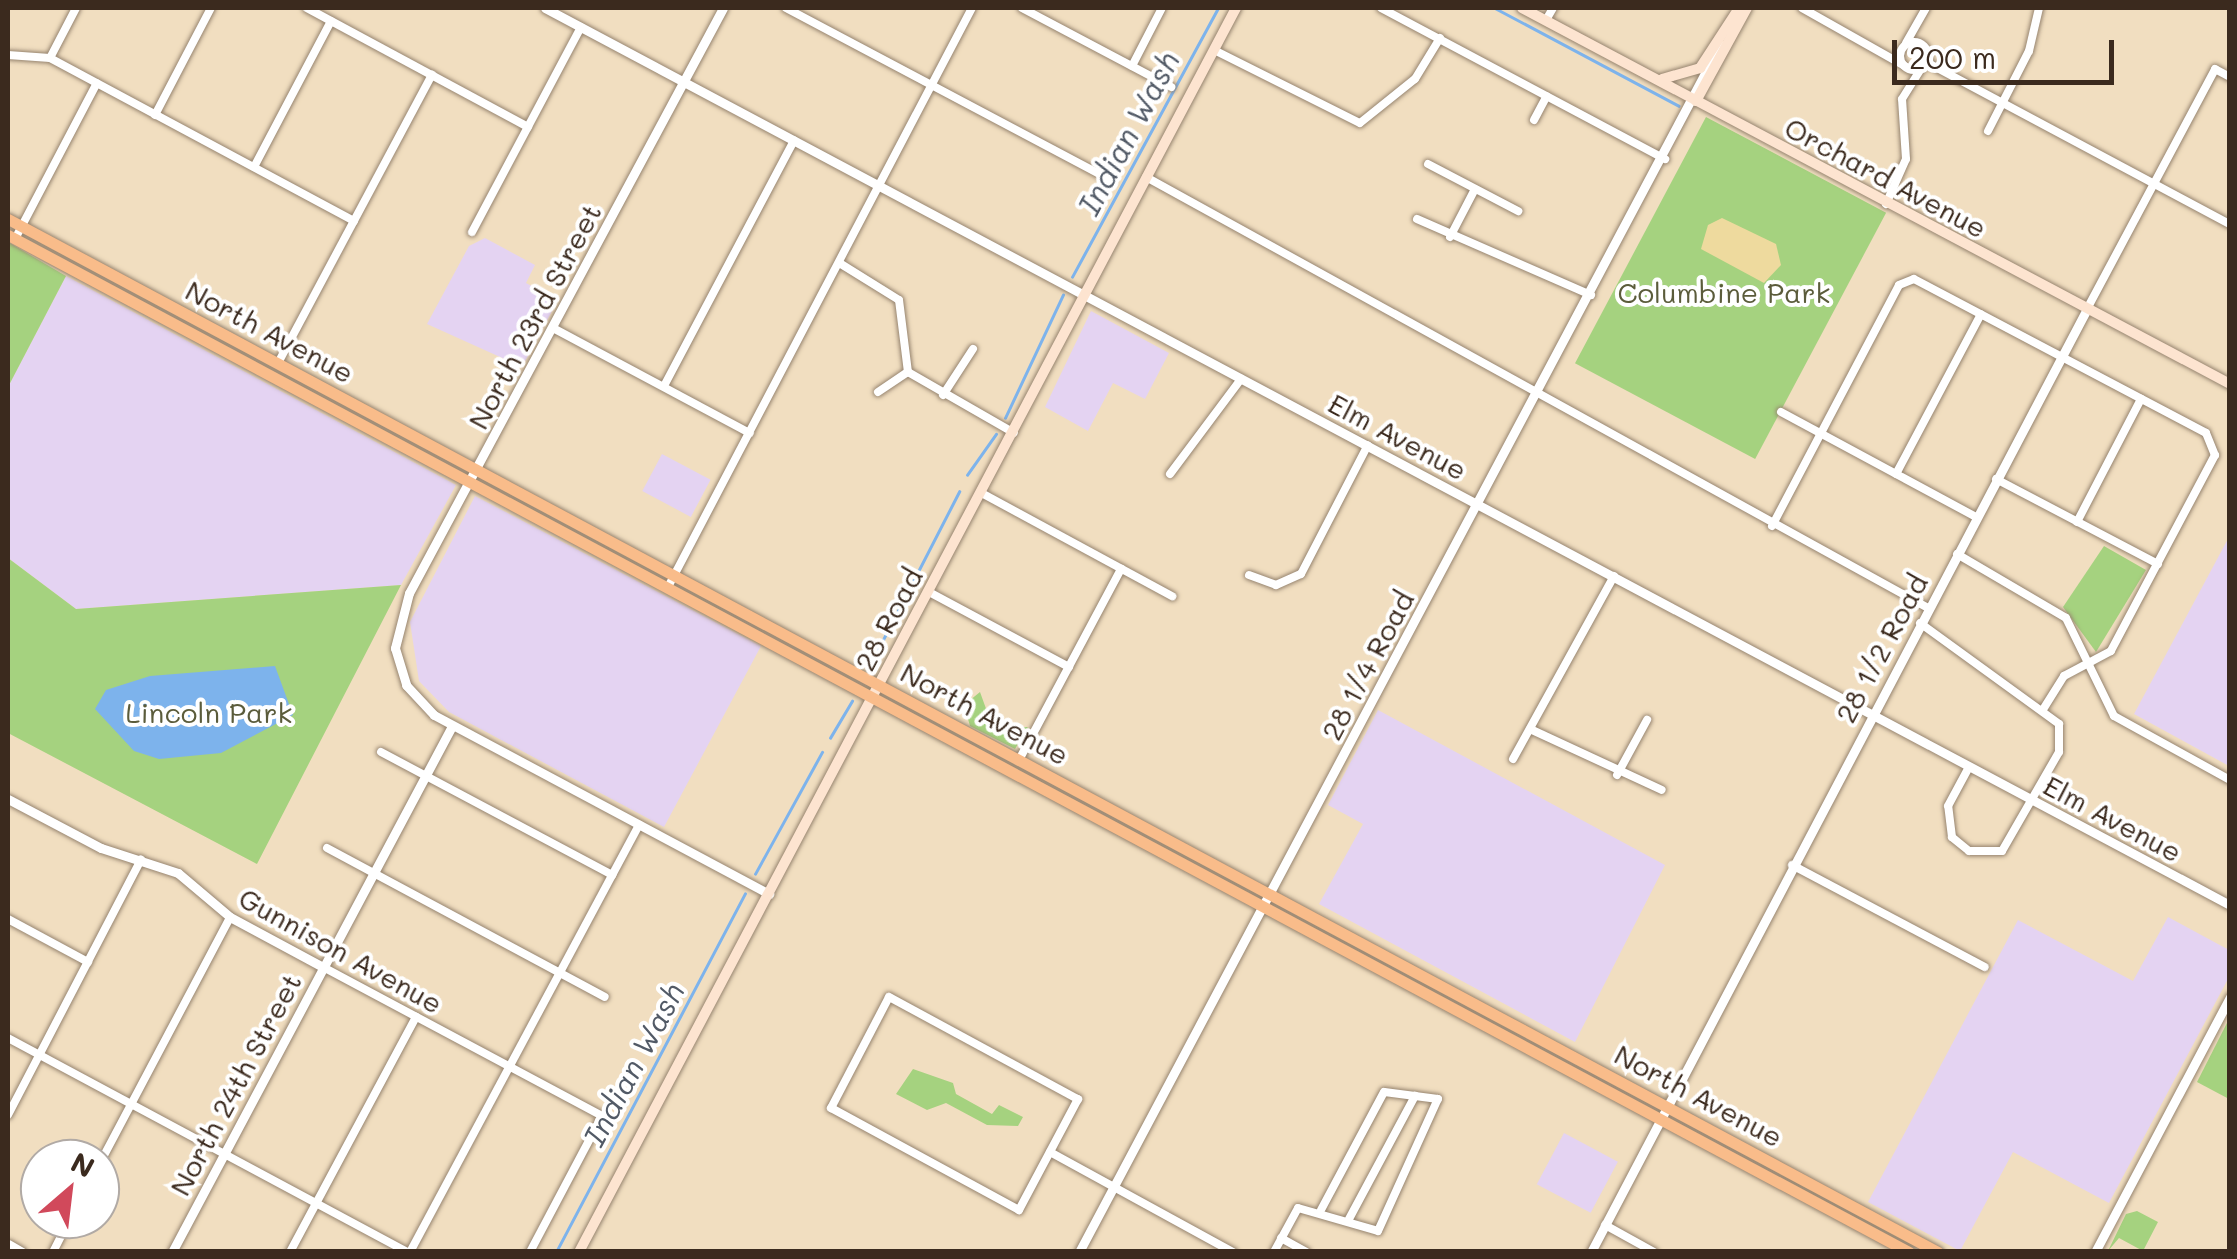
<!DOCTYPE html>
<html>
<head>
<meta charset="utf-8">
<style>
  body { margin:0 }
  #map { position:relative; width:2237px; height:1259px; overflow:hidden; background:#f1dec0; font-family:Mali,sans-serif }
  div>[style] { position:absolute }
  .built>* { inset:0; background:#e4d3f2; transform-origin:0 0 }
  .green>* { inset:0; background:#a5d27f; transform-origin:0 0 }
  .sand>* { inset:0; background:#eeda9e }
  .water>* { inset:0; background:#7db3ec }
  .stream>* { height:2.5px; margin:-1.25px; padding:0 1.25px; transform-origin:1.25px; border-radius:1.25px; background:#7db3ec }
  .roads { filter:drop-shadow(0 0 2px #96846f) drop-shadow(0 0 2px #96846f) }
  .minor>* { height:8px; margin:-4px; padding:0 4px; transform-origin:4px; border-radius:4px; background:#fff }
  .minor>.ring { margin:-4px; padding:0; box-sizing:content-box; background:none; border:8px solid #fff; border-radius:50% }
  .tertiary>* { height:9px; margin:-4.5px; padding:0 4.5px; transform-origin:4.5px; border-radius:4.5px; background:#fff }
  .secondary>* { height:10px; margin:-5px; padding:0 5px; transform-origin:5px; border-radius:5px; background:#fde4d0 }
  .primary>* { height:11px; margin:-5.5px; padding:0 5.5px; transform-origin:5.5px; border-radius:5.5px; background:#f9bc8a }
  span { translate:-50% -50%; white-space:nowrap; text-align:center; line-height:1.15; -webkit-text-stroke:8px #fff; paint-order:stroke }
  .street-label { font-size:28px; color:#3b2a1e }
  .park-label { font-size:28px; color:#5b5c3b }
  .water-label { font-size:30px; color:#525a66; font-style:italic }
  .frame { position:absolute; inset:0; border:10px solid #3b2a1e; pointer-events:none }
  .north { position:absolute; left:20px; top:1139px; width:100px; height:100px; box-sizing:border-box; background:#fff; border:2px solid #b1aaa5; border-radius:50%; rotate:28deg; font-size:28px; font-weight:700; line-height:40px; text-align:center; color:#3b2a1e }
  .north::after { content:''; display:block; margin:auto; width:35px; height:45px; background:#d1495b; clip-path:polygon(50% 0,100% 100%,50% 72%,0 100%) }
  .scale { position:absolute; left:1892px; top:40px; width:222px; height:45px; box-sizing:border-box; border:5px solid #3b2a1e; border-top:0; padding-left:12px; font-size:30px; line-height:35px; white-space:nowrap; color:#3b2a1e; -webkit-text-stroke:8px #fff; paint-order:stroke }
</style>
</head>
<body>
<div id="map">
  <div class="built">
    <i style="clip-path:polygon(485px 238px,535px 265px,526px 283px,558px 300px,522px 367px,427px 324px,469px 246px)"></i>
    <i style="clip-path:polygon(66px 276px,456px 485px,401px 585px,76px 609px,8px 558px,8px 387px)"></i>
    <i style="clip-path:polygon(1091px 311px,1169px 353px,1145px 399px,1113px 383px,1088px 431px,1045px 407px)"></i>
    <i style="left:662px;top:454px;width:55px;height:42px;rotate:28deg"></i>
    <i style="clip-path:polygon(475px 496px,761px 646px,664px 827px,449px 712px,419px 681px,410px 622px)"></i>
    <i style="clip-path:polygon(2229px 537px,2229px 766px,2134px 714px)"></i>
    <i style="clip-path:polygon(1378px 710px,1665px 865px,1575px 1042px,1319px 904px,1363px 824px,1328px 805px)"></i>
    <i style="clip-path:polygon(2168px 917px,2229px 950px,2229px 977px,2109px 1203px,2013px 1152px,1960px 1251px,1868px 1202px,2018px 920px,2133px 981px)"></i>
    <i style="left:1564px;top:1133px;width:61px;height:58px;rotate:28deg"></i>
  </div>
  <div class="green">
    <i style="left:1706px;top:117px;width:204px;height:279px;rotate:28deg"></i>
    <i style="clip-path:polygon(8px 242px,66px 276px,8px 387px)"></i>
    <i style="clip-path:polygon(2104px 546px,2146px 570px,2096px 652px,2063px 607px)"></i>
    <i style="clip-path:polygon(8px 558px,76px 609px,401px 585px,257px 864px,8px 733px)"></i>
    <i style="clip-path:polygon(980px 692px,993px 728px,1028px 727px,1015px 749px,970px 726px,964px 705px)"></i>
    <i style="clip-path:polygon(2229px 1019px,2229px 1099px,2197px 1082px)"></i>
    <i style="clip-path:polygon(913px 1069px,953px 1083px,956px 1094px,992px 1114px,999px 1105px,1023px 1117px,1018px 1126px,987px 1125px,946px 1103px,927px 1110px,896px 1094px)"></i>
    <i style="clip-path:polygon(2137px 1211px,2158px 1222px,2143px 1251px,2119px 1238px,2108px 1251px,2126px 1214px)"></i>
  </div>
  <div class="sand">
    <i style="clip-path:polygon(1722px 218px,1776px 244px,1781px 265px,1764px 283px,1701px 249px,1708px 225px)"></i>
  </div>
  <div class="water">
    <i style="clip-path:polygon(275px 666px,293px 715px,221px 753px,159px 759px,134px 751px,95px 709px,106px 690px,150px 676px)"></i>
  </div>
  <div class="stream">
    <i style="left:1495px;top:8px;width:208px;rotate:28deg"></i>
    <i style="left:1072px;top:277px;width:306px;rotate:-61.5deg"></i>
    <i style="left:1005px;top:418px;width:136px;rotate:-64.8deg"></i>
    <i style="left:967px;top:475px;width:50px;rotate:-54.7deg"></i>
    <i style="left:870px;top:665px;width:195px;rotate:-62.8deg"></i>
    <i style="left:830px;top:738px;width:43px;rotate:-59.3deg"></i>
    <i style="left:755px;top:874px;width:139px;rotate:-61.2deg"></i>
    <i style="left:556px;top:1252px;width:405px;rotate:-62.2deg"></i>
  </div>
  <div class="roads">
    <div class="minor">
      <i style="left:307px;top:8px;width:251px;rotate:28.3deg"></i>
      <i style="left:786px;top:8px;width:368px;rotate:27.9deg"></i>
      <i style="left:1022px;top:8px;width:169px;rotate:27.9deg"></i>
      <i style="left:1381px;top:8px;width:322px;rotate:28deg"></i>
      <i style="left:1802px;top:8px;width:118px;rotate:29.4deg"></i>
      <i style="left:1546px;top:20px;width:14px;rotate:-60deg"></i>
      <i class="ring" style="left:1900px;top:42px;width:20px;height:20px"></i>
      <i style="left:1906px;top:43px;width:40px;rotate:-60.3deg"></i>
      <i style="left:1214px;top:50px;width:163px;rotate:26.6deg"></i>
      <i style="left:1360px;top:123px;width:70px;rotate:-38.7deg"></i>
      <i style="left:1415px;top:79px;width:48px;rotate:-58.6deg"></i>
      <i style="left:8px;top:55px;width:42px;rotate:4.1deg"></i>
      <i style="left:50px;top:58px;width:345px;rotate:28.2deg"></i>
      <i style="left:50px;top:58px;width:56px;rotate:-62.5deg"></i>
      <i style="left:1926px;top:62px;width:344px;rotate:28.1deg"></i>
      <i style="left:1132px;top:66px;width:65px;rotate:-62.7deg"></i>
      <i style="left:155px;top:115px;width:121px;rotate:-62.4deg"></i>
      <i style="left:1534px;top:120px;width:27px;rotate:-62deg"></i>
      <i style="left:1988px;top:131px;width:90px;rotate:-62.9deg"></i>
      <i style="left:2029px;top:51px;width:44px;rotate:-76.9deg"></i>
      <i style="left:1428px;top:164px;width:102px;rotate:27.6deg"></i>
      <i style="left:254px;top:167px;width:165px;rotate:-62.2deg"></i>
      <i style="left:1146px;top:177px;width:893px;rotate:28.86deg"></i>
      <i style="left:1886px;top:204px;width:49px;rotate:-66deg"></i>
      <i style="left:1906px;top:159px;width:60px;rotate:-93.8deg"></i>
      <i style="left:1902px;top:99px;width:38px;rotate:-58deg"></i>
      <i style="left:1417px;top:219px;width:190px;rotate:23.6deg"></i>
      <i style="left:472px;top:232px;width:232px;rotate:-62deg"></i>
      <i style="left:1450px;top:237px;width:54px;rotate:-62.5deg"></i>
      <i style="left:15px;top:239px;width:176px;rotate:-62.3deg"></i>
      <i style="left:841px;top:264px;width:68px;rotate:31.8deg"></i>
      <i style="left:899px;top:300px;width:73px;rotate:82.9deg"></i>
      <i style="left:908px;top:372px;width:122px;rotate:29.9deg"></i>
      <i style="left:2087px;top:309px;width:272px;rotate:-61.9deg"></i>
      <i style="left:2215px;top:69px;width:17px;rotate:28deg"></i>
      <i style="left:553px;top:328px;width:223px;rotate:28.1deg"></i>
      <i style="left:278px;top:363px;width:327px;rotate:-61.9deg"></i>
      <i style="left:664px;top:386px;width:278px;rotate:-62.1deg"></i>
      <i style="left:878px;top:392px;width:36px;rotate:-34deg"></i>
      <i style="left:943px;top:395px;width:55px;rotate:-56.9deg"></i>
      <i style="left:1781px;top:412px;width:221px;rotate:28.3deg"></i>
      <i style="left:1170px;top:474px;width:119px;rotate:-53.2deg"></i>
      <i style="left:1896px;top:474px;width:181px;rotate:-62deg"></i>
      <i style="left:1996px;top:479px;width:183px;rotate:27.7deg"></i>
      <i style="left:985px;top:495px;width:213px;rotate:28.4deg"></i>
      <i style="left:2077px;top:522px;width:139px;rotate:-62.5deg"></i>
      <i style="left:1772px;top:526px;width:272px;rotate:-62.2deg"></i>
      <i style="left:1899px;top:285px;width:16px;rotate:-22deg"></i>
      <i style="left:1914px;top:279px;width:330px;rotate:27.8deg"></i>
      <i style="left:2206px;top:433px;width:24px;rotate:68deg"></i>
      <i style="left:2215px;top:455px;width:222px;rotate:118deg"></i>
      <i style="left:2111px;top:651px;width:53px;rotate:152deg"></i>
      <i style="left:2064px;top:676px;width:38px;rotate:122deg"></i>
      <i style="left:1957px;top:554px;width:126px;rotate:30.4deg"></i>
      <i style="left:2066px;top:618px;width:109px;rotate:63.9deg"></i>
      <i style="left:2114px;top:716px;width:132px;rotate:28.9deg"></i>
      <i style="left:1249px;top:575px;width:29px;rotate:20deg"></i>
      <i style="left:1276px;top:585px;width:27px;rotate:-24deg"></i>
      <i style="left:1301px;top:574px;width:145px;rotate:-62.6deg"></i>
      <i style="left:668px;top:587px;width:654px;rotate:-62.3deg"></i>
      <i style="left:929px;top:592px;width:159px;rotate:28.2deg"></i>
      <i style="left:1920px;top:623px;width:172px;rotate:36deg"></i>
      <i style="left:2059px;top:724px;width:28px;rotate:90deg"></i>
      <i style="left:2059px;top:752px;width:114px;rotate:119.9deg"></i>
      <i style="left:2002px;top:851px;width:33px;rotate:180deg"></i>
      <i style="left:1969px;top:851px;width:22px;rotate:-141deg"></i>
      <i style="left:1952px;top:837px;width:31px;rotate:-97deg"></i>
      <i style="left:1948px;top:806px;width:44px;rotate:-61.7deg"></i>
      <i style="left:1530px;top:729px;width:145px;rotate:24.8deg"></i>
      <i style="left:381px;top:752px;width:262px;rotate:28deg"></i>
      <i style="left:1513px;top:759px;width:209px;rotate:-61.1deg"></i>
      <i style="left:1019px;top:760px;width:217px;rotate:-61.9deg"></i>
      <i style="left:1617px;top:775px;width:63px;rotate:-61.4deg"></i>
      <i style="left:327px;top:848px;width:315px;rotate:28.2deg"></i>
      <i style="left:1792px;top:865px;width:218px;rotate:27.9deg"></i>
      <i style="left:8px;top:919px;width:91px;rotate:28.3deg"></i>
      <i style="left:323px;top:967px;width:316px;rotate:28.1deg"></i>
      <i style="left:602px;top:1116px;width:154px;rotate:117.9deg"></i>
      <i style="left:889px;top:997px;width:215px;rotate:28.4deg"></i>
      <i style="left:1078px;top:1099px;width:126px;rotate:118deg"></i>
      <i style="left:1019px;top:1210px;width:214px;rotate:-151.5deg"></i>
      <i style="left:831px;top:1108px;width:125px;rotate:-62.4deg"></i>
      <i style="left:8px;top:1038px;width:453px;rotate:28.2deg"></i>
      <i style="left:8px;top:1115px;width:288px;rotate:-62.5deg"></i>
      <i style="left:1050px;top:1152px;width:209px;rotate:28.7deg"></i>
      <i style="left:100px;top:1163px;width:278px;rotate:-62.1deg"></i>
      <i style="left:1349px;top:1219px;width:140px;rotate:-61.8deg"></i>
      <i style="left:1605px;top:1225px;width:56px;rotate:28.9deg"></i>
      <i style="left:1281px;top:1238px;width:29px;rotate:29deg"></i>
      <i style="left:53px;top:1252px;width:37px;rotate:-63deg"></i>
      <i style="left:290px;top:1252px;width:267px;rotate:-61.8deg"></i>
      <i style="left:410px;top:1252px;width:485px;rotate:-61.8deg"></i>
      <i style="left:1274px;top:1252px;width:50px;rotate:-61.4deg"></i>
      <i style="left:1298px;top:1208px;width:83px;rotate:16deg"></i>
      <i style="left:1378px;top:1231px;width:145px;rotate:-65.6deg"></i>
      <i style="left:1438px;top:1099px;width:54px;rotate:-172.6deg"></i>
      <i style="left:1384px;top:1092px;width:134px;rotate:118.1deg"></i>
    </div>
    <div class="tertiary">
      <i style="left:545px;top:8px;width:1909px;rotate:28.03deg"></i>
      <i style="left:723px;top:8px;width:664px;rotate:118.22deg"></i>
      <i style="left:409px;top:593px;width:57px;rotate:104.3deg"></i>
      <i style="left:395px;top:648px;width:39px;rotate:73deg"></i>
      <i style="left:406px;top:685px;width:41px;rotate:47deg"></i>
      <i style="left:434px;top:715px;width:380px;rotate:28.1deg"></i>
      <i style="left:8px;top:799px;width:105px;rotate:27.8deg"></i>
      <i style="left:101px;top:848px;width:81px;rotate:18deg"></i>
      <i style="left:178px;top:873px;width:68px;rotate:40.2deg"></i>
      <i style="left:230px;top:917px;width:106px;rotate:28.3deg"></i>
      <i style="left:8px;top:1244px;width:16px;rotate:30deg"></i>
      <i style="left:172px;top:1252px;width:596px;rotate:-61.97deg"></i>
      <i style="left:1079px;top:1252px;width:1367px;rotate:-62.03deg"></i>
      <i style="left:1591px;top:1252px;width:1065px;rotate:-62.26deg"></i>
      <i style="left:2095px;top:1252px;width:289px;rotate:-62.1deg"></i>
    </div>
    <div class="secondary">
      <i style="left:1522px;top:8px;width:802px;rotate:27.97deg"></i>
      <i style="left:1662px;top:79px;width:40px;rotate:-16deg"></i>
      <i style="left:1700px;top:68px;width:72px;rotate:-57deg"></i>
      <i style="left:1696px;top:101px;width:106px;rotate:-61.3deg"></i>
      <i style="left:579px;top:1252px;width:1407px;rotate:-62.16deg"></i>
    </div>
    <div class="primary">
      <i style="left:8px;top:219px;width:2189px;rotate:28.16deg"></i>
      <i style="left:8px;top:235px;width:2156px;rotate:28.15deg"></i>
    </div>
  </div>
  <div class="street-label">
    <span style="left:1886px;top:177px;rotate:28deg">Orchard Avenue</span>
    <span style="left:534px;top:316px;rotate:-62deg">North 23rd Street</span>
    <span style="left:270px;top:331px;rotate:28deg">North Avenue</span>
    <span style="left:1398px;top:436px;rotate:28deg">Elm Avenue</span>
    <span style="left:888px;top:619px;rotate:-62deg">28 Road</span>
    <span style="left:1881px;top:648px;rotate:-62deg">28 1/2 Road</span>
    <span style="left:1367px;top:665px;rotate:-62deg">28 1/4 Road</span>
    <span style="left:985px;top:713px;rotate:28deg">North Avenue</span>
    <span style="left:2113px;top:818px;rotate:28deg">Elm Avenue</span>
    <span style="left:341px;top:950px;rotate:29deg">Gunnison Avenue</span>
    <span style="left:235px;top:1084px;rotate:-62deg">North 24th Street</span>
    <span style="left:1699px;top:1095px;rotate:28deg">North Avenue</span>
  </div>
  <div class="park-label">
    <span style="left:1724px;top:292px">Columbine Park</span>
    <span style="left:209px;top:712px">Lincoln Park</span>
  </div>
  <div class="water-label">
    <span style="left:1128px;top:133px;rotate:-62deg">Indian Wash</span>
    <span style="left:633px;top:1064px;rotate:-62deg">Indian Wash</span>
  </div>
  <div class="frame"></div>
  <div class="north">N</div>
  <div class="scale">200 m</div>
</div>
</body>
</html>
